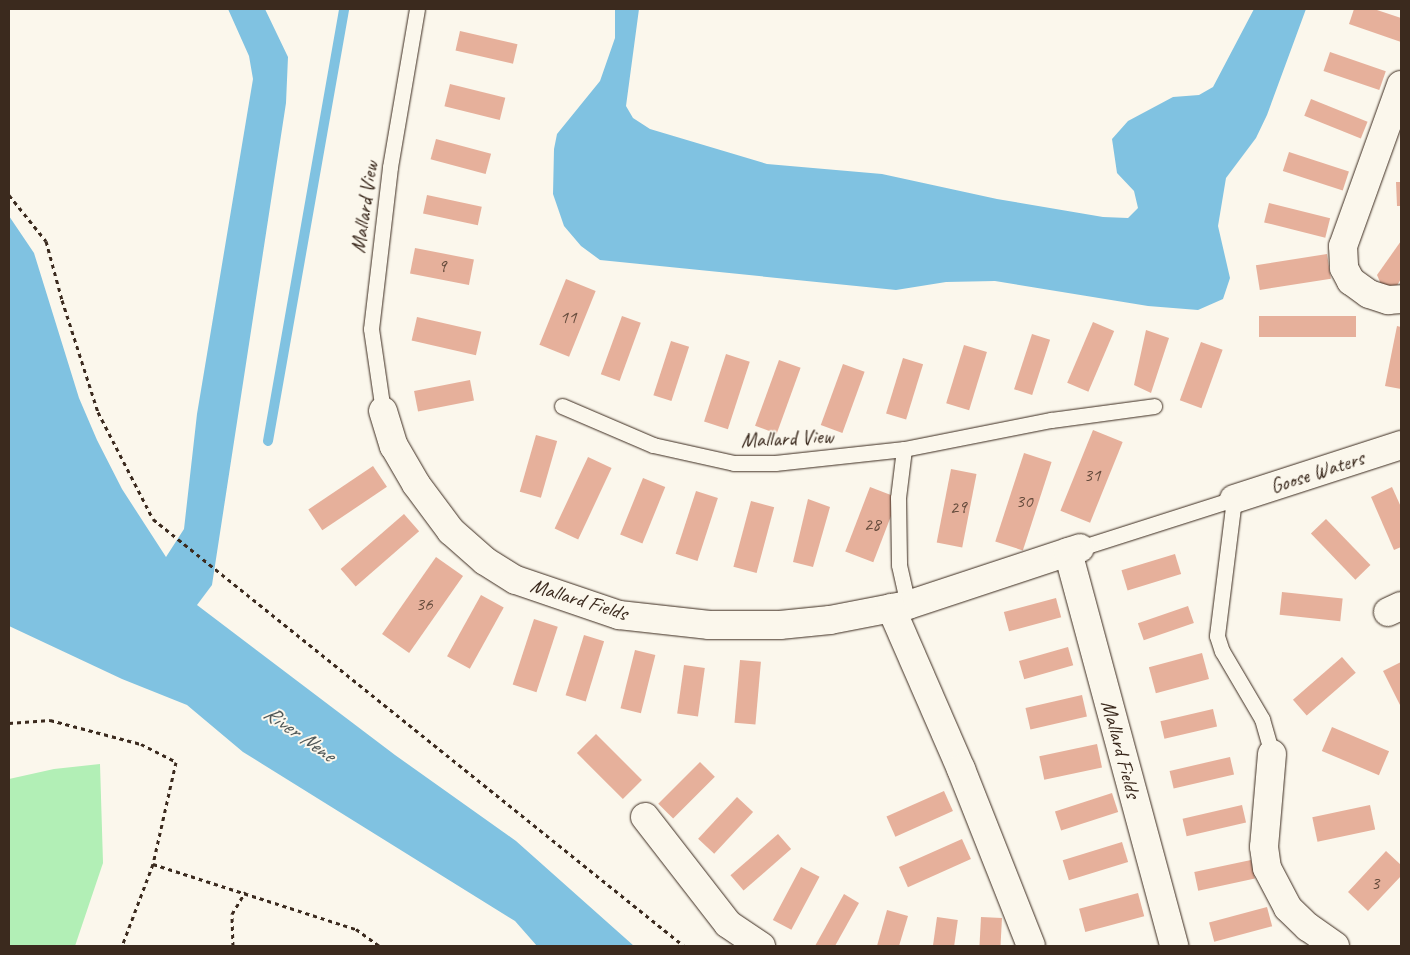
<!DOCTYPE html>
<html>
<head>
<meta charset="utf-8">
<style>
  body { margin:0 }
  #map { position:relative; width:1410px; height:955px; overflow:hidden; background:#fbf7ec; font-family:Caveat,sans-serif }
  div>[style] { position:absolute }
  .green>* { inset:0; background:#b2efb6 }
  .water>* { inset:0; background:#80c2e1 }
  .stream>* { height:10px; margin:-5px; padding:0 5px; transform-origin:5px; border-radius:5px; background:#80c2e1 }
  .building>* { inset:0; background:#e6b09b; transform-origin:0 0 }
  .path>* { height:3px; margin-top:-1.5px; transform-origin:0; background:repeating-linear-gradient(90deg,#3b2a1e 0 4px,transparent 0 8px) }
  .roads { filter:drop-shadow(0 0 1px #3b2a1e) drop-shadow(0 0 1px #3b2a1e) }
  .service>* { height:15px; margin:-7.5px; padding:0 7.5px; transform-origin:7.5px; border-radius:7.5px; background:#fbf7ec }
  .minor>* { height:28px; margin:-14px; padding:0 14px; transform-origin:14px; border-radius:14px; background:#fbf7ec }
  span { translate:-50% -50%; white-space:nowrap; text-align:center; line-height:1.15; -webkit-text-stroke:4px #fbf7ec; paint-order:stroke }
  .number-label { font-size:19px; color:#664c3d }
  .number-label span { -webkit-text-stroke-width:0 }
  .street-label { font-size:21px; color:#3b2a1e }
  .water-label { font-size:22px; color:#505858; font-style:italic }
  .frame { position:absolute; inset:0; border:10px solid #3b2a1e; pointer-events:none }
</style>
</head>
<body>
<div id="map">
  <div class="green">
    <i style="clip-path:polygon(100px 764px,103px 863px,75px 946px,9px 946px,9px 779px,54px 769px)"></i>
  </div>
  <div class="water">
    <i style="clip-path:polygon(228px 9px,265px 9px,288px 57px,286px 103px,212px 585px,197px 605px,395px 755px,516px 841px,634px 946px,537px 946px,515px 921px,243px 752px,187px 705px,122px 679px,9px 626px,9px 216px,34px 253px,79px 398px,97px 440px,122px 489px,166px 557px,184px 529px,197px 414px,253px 79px,249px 56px)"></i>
    <i style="clip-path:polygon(615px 9px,639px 9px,626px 106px,633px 118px,650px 129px,767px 164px,882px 174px,997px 199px,1103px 217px,1128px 218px,1138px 208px,1134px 191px,1117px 173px,1112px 139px,1128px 121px,1173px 97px,1199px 95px,1213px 87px,1254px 9px,1306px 9px,1267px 115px,1256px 138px,1226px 178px,1218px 226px,1230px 278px,1223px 299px,1198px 310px,1148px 306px,995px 281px,946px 282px,896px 290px,600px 260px,581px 246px,564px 226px,553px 194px,554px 149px,557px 134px,600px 81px,615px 38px)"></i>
  </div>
  <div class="stream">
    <i style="left:268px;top:441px;width:439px;rotate:-80deg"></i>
  </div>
  <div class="building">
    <i style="clip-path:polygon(1354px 9px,1374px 9px,1401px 18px,1401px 42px,1349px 24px)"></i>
    <i style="left:460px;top:31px;width:59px;height:20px;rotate:13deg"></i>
    <i style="left:1330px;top:52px;width:59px;height:20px;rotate:19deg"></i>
    <i style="left:450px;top:84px;width:57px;height:23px;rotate:14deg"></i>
    <i style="left:1311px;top:99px;width:61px;height:18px;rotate:22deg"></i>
    <i style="left:436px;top:139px;width:57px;height:21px;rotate:15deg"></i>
    <i style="left:1289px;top:152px;width:63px;height:20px;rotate:18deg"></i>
    <i style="clip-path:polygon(1396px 182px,1401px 182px,1401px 206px,1397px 206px)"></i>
    <i style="left:427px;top:195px;width:56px;height:19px;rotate:12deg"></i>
    <i style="left:1269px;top:203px;width:63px;height:20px;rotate:14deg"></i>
    <i style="clip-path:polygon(1401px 241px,1401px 279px,1388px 300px,1377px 275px)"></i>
    <i style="left:415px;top:248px;width:60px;height:26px;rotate:11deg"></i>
    <i style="left:1327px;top:254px;width:25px;height:72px;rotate:81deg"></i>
    <i style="left:566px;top:279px;width:32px;height:71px;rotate:22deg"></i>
    <i style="left:622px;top:316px;width:20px;height:62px;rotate:20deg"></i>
    <i style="left:1356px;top:316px;width:21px;height:97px;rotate:90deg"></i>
    <i style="left:417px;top:317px;width:66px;height:24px;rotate:13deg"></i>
    <i style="left:1093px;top:322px;width:23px;height:66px;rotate:23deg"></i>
    <i style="clip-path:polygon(1397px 326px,1401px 327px,1401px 389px,1385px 386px)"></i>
    <i style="clip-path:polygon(1146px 330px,1169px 338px,1151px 393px,1134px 385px)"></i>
    <i style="left:1032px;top:334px;width:19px;height:58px;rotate:18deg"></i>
    <i style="left:671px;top:341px;width:19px;height:57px;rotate:18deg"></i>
    <i style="left:1201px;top:342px;width:23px;height:62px;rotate:20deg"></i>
    <i style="left:964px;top:345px;width:24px;height:61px;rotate:17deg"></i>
    <i style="left:726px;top:354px;width:25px;height:71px;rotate:18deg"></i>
    <i style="left:903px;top:358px;width:21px;height:58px;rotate:17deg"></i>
    <i style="left:779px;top:360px;width:23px;height:70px;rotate:20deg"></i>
    <i style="left:843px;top:364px;width:23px;height:65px;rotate:20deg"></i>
    <i style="left:470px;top:380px;width:21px;height:57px;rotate:79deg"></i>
    <i style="left:1093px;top:430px;width:32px;height:87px;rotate:22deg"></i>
    <i style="left:536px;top:435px;width:22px;height:59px;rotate:16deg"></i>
    <i style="left:1024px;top:453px;width:29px;height:93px;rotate:18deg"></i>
    <i style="left:588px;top:457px;width:26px;height:79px;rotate:25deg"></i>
    <i style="left:373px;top:466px;width:25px;height:78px;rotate:56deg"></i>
    <i style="left:951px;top:469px;width:26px;height:75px;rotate:11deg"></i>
    <i style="left:643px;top:478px;width:24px;height:61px;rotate:22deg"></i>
    <i style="left:870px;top:487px;width:30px;height:69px;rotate:21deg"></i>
    <i style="clip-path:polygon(1392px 487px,1401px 507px,1401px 547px,1394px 550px,1371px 497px)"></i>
    <i style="left:696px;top:491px;width:23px;height:66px;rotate:18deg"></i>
    <i style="clip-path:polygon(808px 499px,830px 507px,813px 567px,793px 562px)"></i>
    <i style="left:751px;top:501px;width:24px;height:68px;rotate:15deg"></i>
    <i style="left:404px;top:514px;width:23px;height:84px;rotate:49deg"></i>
    <i style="left:1326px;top:519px;width:64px;height:21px;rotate:46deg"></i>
    <i style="left:1175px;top:554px;width:21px;height:56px;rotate:73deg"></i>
    <i style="left:436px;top:557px;width:33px;height:94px;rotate:35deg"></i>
    <i style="left:1282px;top:592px;width:61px;height:23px;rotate:6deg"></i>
    <i style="left:481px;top:595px;width:26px;height:70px;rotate:29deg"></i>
    <i style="left:1056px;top:598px;width:20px;height:54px;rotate:75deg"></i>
    <i style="left:1188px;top:606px;width:18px;height:53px;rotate:71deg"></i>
    <i style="left:534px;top:619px;width:25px;height:69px;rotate:18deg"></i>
    <i style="left:584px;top:635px;width:21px;height:63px;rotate:17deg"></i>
    <i style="left:1068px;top:647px;width:19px;height:51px;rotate:74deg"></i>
    <i style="left:635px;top:650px;width:21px;height:60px;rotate:14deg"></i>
    <i style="left:1202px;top:653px;width:27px;height:55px;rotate:75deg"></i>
    <i style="left:1342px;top:657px;width:21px;height:65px;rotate:49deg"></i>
    <i style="left:740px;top:660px;width:21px;height:63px;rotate:5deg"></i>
    <i style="clip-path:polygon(1401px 662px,1401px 707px,1383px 671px)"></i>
    <i style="left:684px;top:665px;width:21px;height:49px;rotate:8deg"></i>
    <i style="left:1082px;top:695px;width:22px;height:58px;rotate:77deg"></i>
    <i style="left:1213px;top:709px;width:18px;height:54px;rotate:77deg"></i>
    <i style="left:1332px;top:727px;width:62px;height:26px;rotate:23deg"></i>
    <i style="left:596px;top:734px;width:65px;height:27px;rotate:45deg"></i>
    <i style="left:1097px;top:744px;width:24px;height:59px;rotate:78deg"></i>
    <i style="left:1230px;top:757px;width:18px;height:62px;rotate:77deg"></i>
    <i style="left:700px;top:762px;width:21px;height:59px;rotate:45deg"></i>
    <i style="left:944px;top:791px;width:22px;height:63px;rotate:66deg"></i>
    <i style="left:1112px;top:793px;width:20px;height:60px;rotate:72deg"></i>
    <i style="left:737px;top:797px;width:22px;height:57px;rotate:43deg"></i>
    <i style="left:1242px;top:805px;width:18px;height:61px;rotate:77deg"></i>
    <i style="left:1370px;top:805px;width:25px;height:59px;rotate:78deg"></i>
    <i style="left:778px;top:834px;width:20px;height:63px;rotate:49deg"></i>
    <i style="left:962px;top:839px;width:22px;height:69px;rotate:66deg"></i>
    <i style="left:1122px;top:842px;width:21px;height:62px;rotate:73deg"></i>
    <i style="clip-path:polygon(1386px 851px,1401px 865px,1401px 876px,1368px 911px,1348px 892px)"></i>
    <i style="left:1251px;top:860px;width:19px;height:58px;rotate:78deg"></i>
    <i style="left:801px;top:867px;width:21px;height:60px;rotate:28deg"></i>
    <i style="left:1138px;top:893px;width:24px;height:61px;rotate:75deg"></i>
    <i style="clip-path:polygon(844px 894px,859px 903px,835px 946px,815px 946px)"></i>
    <i style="left:1267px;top:907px;width:20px;height:60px;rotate:75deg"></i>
    <i style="clip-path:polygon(887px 910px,908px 916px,899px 946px,877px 946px)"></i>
    <i style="left:937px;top:917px;width:21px;height:29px;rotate:8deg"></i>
    <i style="left:981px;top:917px;width:21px;height:29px;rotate:3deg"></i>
  </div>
  <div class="path">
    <i style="left:9px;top:195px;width:59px;rotate:51.2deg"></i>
    <i style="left:46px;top:241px;width:61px;rotate:74.8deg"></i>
    <i style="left:62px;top:300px;width:118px;rotate:72.2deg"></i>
    <i style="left:98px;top:412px;width:120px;rotate:62.8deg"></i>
    <i style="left:153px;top:519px;width:681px;rotate:38.8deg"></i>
    <i style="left:9px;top:723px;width:41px;rotate:-4.2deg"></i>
    <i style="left:50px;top:720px;width:94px;rotate:14.8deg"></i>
    <i style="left:141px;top:744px;width:39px;rotate:27deg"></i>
    <i style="left:176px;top:762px;width:105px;rotate:102.7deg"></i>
    <i style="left:153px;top:864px;width:88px;rotate:110.7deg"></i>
    <i style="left:153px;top:864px;width:213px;rotate:17.8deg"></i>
    <i style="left:356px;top:929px;width:29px;rotate:36deg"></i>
    <i style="left:233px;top:946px;width:32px;rotate:-92deg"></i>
    <i style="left:232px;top:914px;width:26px;rotate:-59deg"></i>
  </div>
  <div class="roads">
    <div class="service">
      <i style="left:562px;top:406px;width:99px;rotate:23.2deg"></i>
      <i style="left:653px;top:445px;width:83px;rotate:12.5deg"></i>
      <i style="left:734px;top:463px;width:41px"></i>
      <i style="left:775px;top:463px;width:130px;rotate:-6.2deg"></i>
      <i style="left:904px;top:449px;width:150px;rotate:-11.2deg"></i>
      <i style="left:1051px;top:420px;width:104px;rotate:-7.7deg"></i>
      <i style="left:383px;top:411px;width:83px;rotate:-98.3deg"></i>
      <i style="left:371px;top:329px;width:163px;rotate:-83.3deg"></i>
      <i style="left:390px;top:167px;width:160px;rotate:-80.3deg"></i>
      <i style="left:904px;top:449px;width:49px;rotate:97deg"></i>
      <i style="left:898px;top:498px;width:67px;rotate:89.1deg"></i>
      <i style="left:899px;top:565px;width:41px;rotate:77.3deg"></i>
      <i style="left:1080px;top:548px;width:162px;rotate:-17.7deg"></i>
      <i style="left:1234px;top:499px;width:138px;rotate:97.1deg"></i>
      <i style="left:1217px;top:636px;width:16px;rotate:72deg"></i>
      <i style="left:1222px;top:651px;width:79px;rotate:59.5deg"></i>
      <i style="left:1262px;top:719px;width:36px;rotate:74deg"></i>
    </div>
    <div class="minor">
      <i style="left:1401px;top:85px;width:171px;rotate:109.8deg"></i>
      <i style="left:1343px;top:246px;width:22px;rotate:87deg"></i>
      <i style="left:1344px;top:268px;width:15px;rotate:62deg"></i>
      <i style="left:1351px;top:281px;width:22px;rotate:36deg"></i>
      <i style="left:1369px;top:294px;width:20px;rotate:18deg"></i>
      <i style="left:1388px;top:300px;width:13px;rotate:-4deg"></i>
      <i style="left:383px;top:411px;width:37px;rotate:73deg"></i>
      <i style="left:394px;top:446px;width:44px;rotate:59.9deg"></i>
      <i style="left:416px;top:484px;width:59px;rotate:53.3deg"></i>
      <i style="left:451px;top:531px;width:45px;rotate:41.4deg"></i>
      <i style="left:485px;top:561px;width:36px;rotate:32deg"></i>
      <i style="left:516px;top:580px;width:109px;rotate:18.8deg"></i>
      <i style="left:619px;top:615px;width:91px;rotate:6.3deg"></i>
      <i style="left:709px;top:625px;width:71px"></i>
      <i style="left:780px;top:625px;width:50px;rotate:-5.7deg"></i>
      <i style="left:830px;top:620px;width:79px;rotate:-10.9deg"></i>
      <i style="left:908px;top:605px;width:181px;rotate:-18.3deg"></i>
      <i style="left:1234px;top:499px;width:176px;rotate:-17.9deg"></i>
      <i style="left:1068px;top:552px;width:408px;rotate:74.9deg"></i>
      <i style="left:891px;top:608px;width:176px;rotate:66.5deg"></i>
      <i style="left:961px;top:769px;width:190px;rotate:68.4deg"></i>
      <i style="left:1388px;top:612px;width:14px;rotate:-25deg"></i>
      <i style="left:1272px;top:754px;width:93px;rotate:94.9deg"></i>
      <i style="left:1264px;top:847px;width:21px;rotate:82deg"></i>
      <i style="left:1267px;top:868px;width:45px;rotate:62.3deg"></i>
      <i style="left:1288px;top:908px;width:28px;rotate:44deg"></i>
      <i style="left:1308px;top:927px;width:33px;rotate:35deg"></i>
      <i style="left:645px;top:817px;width:135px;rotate:52.2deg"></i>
      <i style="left:728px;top:924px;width:40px;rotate:34deg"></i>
    </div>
  </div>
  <div class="number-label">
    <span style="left:442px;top:267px">9</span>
    <span style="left:568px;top:318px">11</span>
    <span style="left:1092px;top:476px">31</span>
    <span style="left:1024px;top:502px">30</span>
    <span style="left:958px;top:508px">29</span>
    <span style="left:872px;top:525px">28</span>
    <span style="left:424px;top:605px">36</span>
    <span style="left:1375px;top:884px">3</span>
  </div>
  <div class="street-label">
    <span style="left:364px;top:207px;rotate:-82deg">Mallard View</span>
    <span style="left:787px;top:438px;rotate:-3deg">Mallard View</span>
    <span style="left:1317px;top:472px;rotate:-18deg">Goose Waters</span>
    <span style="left:579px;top:599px;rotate:17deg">Mallard Fields</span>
    <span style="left:1121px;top:749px;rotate:75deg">Mallard Fields</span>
  </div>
  <div class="water-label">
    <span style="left:299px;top:734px;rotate:35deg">River Nene</span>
  </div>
  <div class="frame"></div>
</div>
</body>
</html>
